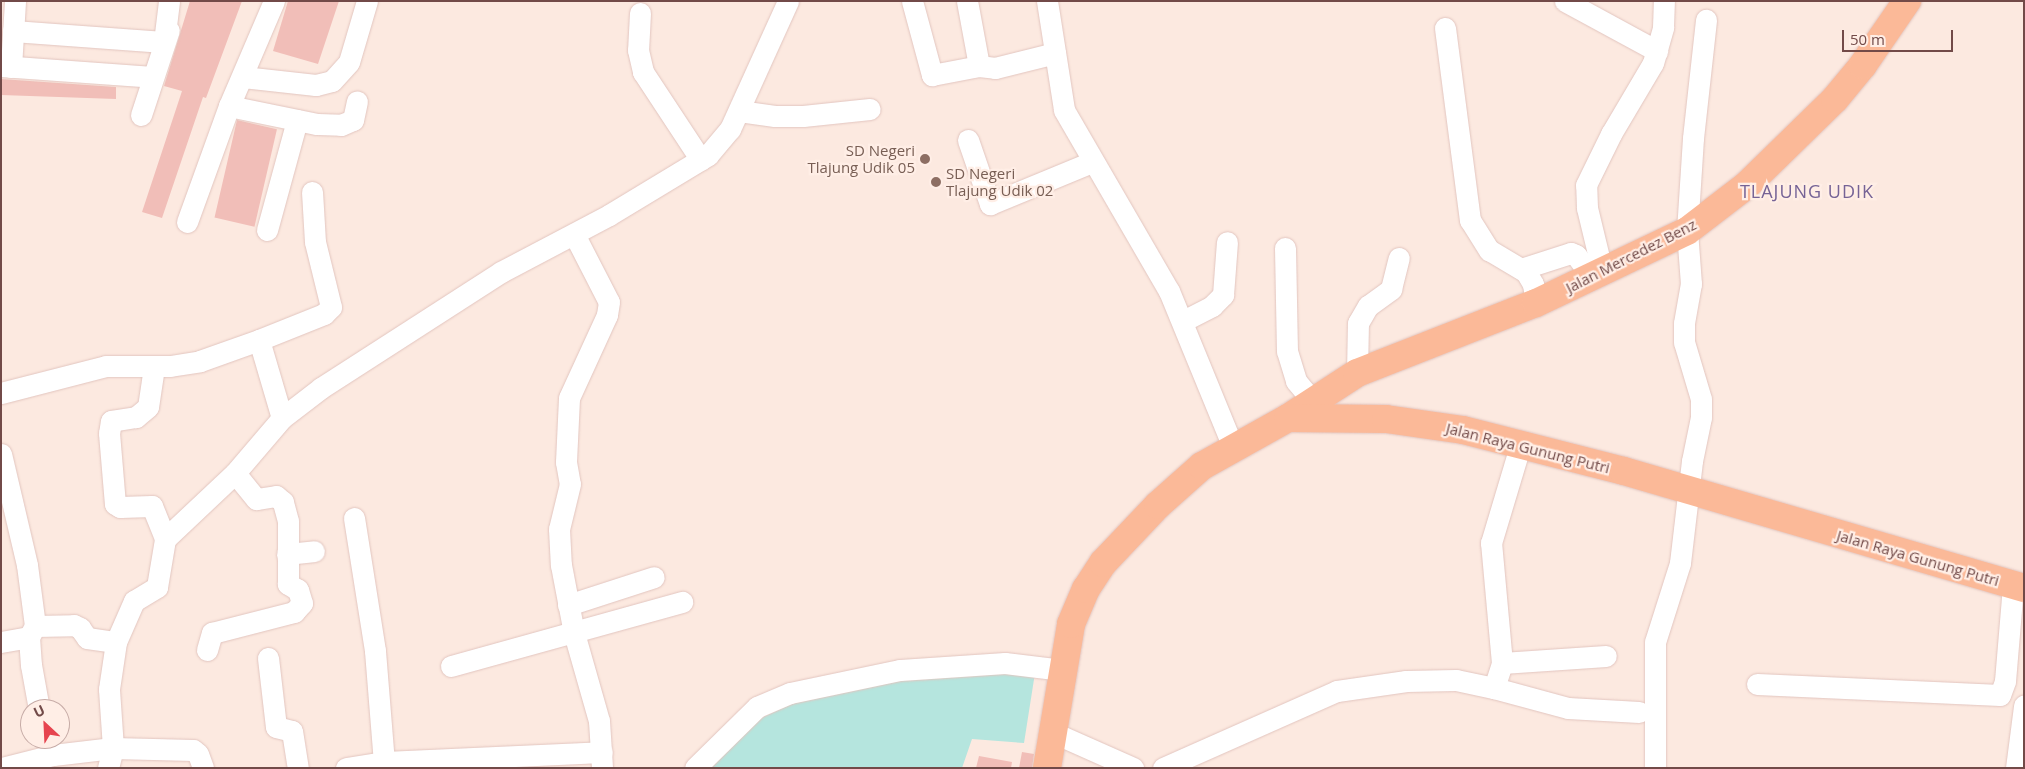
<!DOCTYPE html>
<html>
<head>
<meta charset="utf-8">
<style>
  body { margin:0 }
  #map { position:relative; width:2025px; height:769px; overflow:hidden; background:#fce9e0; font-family:"Open Sans",sans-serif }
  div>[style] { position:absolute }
  .water>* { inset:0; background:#b5e5de }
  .building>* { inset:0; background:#f1beb8; transform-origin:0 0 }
  .roads { filter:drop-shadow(0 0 1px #e2c5bf) drop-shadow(0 0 1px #e2c5bf) }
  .minor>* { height:21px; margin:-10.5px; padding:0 10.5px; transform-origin:10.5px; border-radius:10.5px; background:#fff }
  .major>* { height:28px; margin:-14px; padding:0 14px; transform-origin:14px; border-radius:14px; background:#fbb998 }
  .dots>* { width:14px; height:14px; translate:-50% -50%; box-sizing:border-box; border:2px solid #ffeee6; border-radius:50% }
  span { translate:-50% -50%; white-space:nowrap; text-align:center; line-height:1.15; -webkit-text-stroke:4.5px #ffeee6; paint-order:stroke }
  .education-label { font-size:15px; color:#785e54 }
  .right { translate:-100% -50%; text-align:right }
  .left { translate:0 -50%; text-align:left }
  .street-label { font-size:15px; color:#724a48 }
  .quarter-label { font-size:18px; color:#766396; letter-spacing:1px }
  .frame { position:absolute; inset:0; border:2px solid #724a48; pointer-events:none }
  .north { position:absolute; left:20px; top:699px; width:50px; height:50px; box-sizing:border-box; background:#ffeee6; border:1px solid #c7aca7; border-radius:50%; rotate:335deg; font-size:14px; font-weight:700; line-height:20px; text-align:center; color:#724a48 }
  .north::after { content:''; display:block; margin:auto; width:18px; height:22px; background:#e6444f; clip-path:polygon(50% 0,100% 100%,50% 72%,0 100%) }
  .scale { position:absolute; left:1842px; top:30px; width:111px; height:22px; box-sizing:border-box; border:2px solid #724a48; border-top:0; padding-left:6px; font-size:15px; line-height:18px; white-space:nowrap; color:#724a48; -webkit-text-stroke:4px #ffeee6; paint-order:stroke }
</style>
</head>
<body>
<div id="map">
  <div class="water">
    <i style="clip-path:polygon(1018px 669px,1035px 673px,1024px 743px,972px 739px,962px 768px,709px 768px,759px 719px,791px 704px,901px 680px)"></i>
  </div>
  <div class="building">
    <i style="clip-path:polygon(190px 1px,242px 1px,206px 98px,203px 97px,162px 218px,142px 212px,182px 91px,164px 86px)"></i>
    <i style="clip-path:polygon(288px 1px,339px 1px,318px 64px,273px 51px)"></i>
    <i style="clip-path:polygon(1px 79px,116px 87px,116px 99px,1px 95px)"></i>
    <i style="left:237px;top:120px;width:41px;height:100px;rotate:13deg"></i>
    <i style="clip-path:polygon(1022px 752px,1034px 754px,1032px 768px,1019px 768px)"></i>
    <i style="clip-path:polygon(979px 756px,1012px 762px,1011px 768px,976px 768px)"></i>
  </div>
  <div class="roads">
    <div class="minor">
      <i style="left:912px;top:1px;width:77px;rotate:74.9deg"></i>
      <i style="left:932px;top:75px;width:48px;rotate:-10.8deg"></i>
      <i style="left:979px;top:66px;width:16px;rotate:7deg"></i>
      <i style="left:995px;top:68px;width:62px;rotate:-14deg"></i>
      <i style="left:967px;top:1px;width:66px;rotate:79.5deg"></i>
      <i style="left:1047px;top:1px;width:110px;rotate:81.1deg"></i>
      <i style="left:1064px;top:110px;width:209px;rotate:59.9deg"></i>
      <i style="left:1169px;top:291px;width:169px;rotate:67.7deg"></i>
      <i style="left:1565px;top:1px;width:105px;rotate:28.5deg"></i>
      <i style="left:640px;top:13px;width:37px;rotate:93deg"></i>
      <i style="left:638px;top:50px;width:23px;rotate:77deg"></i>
      <i style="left:643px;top:72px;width:105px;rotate:56.6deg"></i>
      <i style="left:1445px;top:28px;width:194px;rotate:82.6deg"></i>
      <i style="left:1470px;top:220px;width:36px;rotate:58deg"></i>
      <i style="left:1489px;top:250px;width:43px;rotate:30.7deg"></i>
      <i style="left:1526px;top:272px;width:14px;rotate:60deg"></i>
      <i style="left:1533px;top:284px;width:19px;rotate:81deg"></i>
      <i style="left:13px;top:31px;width:151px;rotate:4.2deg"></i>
      <i style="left:164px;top:42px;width:41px;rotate:-83deg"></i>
      <i style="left:1px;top:66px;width:152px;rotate:4.1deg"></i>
      <i style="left:11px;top:67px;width:66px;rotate:-86.5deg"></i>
      <i style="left:243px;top:77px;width:73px;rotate:6.3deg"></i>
      <i style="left:316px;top:85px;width:16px;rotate:-14deg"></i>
      <i style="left:332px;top:81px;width:25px;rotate:-48deg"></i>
      <i style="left:349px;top:62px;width:64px;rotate:-73.6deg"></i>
      <i style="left:229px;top:106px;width:90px;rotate:11.6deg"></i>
      <i style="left:317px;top:124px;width:24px;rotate:2deg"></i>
      <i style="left:341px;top:125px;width:13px;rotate:-23deg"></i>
      <i style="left:353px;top:120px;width:19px;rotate:-78deg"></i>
      <i style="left:739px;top:111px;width:36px;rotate:8deg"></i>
      <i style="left:775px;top:116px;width:28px"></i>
      <i style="left:803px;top:116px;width:67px;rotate:-6deg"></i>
      <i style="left:141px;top:115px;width:89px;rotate:-71.8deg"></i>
      <i style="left:968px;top:140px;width:68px;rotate:71deg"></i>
      <i style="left:990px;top:204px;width:110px;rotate:-22.4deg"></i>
      <i style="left:187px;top:222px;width:123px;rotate:-70.1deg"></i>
      <i style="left:229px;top:106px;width:114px;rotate:-66.8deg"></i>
      <i style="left:267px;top:230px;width:114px;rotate:-74.7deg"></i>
      <i style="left:574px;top:234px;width:76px;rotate:62.8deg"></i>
      <i style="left:609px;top:302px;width:13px;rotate:99deg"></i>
      <i style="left:607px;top:315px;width:91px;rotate:114.6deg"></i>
      <i style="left:569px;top:398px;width:64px;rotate:92.7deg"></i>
      <i style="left:566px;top:462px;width:22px;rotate:80deg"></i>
      <i style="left:570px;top:484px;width:46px;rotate:103.7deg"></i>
      <i style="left:559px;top:529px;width:36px;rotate:87deg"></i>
      <i style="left:561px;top:565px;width:69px;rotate:79.2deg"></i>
      <i style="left:574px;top:633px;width:91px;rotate:74.1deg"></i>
      <i style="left:599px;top:721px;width:47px;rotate:86.3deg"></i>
      <i style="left:1285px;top:248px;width:103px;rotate:88.9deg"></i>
      <i style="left:1287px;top:351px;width:31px;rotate:73deg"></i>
      <i style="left:1296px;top:381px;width:25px;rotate:50deg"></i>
      <i style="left:1524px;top:268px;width:49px;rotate:-17.7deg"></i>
      <i style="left:1571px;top:253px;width:5px;rotate:22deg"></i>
      <i style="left:1576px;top:255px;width:26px;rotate:54deg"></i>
      <i style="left:1602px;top:270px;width:64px;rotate:-103.6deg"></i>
      <i style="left:1587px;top:208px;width:23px;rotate:-92deg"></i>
      <i style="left:1586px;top:185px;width:57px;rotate:-63.9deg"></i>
      <i style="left:1611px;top:134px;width:82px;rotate:-59.4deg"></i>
      <i style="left:1653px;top:63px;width:37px;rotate:-74deg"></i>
      <i style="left:1663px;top:27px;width:26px;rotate:-88deg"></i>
      <i style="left:1183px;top:321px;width:33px;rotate:-27deg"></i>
      <i style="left:1212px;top:306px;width:16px;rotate:-45deg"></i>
      <i style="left:1223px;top:295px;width:53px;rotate:-85.7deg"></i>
      <i style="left:259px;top:340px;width:70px;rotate:-21.8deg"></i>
      <i style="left:324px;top:314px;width:10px;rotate:-45deg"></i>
      <i style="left:331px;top:307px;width:67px;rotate:-103.8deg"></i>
      <i style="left:315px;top:242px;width:50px;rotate:-93.4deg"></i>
      <i style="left:154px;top:367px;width:40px;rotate:98.5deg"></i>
      <i style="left:148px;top:407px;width:16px;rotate:140deg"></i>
      <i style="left:136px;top:417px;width:25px;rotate:171deg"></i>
      <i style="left:111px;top:421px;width:12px;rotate:99deg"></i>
      <i style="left:109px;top:433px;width:71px;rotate:85.2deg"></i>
      <i style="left:115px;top:504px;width:6px;rotate:31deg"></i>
      <i style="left:120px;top:507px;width:32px;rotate:-2deg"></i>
      <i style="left:152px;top:506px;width:35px;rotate:68deg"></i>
      <i style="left:1357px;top:373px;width:50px;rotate:-88.9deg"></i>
      <i style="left:1358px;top:323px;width:20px;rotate:-60deg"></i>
      <i style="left:1368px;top:306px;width:29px;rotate:-36deg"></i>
      <i style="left:1391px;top:289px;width:32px;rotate:-76deg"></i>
      <i style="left:1px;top:393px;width:108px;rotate:-14.4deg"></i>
      <i style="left:106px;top:366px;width:64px"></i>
      <i style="left:170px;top:366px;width:30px;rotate:-9deg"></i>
      <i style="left:200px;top:361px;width:63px;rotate:-19.6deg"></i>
      <i style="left:259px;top:340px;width:81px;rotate:73.6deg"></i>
      <i style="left:1px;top:454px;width:114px;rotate:76.8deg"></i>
      <i style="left:27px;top:565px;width:62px;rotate:82.5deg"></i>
      <i style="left:35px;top:626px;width:13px;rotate:119deg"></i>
      <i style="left:29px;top:637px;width:28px;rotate:86deg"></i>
      <i style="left:31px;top:665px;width:45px;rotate:79.7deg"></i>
      <i style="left:354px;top:518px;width:135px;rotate:81deg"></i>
      <i style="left:375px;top:651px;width:111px;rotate:85.4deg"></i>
      <i style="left:287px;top:554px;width:27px;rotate:-6deg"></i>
      <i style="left:568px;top:605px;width:90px;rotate:-18deg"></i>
      <i style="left:35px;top:626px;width:39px;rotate:-1deg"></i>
      <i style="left:74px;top:625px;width:7px;rotate:27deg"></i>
      <i style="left:80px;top:628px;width:12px;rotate:55deg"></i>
      <i style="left:87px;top:638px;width:29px;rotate:8deg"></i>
      <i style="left:1px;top:642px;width:28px;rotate:-10deg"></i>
      <i style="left:207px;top:650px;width:18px;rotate:-74deg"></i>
      <i style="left:212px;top:633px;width:85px;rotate:-14.4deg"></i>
      <i style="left:294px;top:612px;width:12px;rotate:-48deg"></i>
      <i style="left:302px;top:603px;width:14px;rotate:-107deg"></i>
      <i style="left:298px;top:590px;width:12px;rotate:-149deg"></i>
      <i style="left:288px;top:584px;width:63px;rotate:-90deg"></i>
      <i style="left:288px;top:521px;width:20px;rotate:-105deg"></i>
      <i style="left:283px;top:502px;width:9px;rotate:-139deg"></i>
      <i style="left:276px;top:496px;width:20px;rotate:171deg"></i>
      <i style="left:256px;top:499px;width:33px;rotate:-129deg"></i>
      <i style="left:268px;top:658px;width:69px;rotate:83.4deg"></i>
      <i style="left:276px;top:727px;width:16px;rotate:14deg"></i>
      <i style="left:292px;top:731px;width:37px;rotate:81deg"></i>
      <i style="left:1502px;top:663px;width:104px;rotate:-3.9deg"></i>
      <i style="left:451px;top:666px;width:240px;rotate:-15.5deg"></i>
      <i style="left:1757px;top:684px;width:243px;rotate:2.6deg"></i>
      <i style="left:2000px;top:695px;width:15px;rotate:-70deg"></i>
      <i style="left:2005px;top:681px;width:96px;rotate:-85.2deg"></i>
      <i style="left:1494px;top:688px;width:77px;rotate:15.1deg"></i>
      <i style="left:1568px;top:708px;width:71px;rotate:3.2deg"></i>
      <i style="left:1052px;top:732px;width:89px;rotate:24deg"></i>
      <i style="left:2px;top:768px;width:53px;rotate:-14.3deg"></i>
      <i style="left:53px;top:755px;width:60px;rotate:-6.7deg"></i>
      <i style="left:113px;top:748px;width:80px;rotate:1.4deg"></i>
      <i style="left:193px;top:750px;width:6px;rotate:39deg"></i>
      <i style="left:198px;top:754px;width:15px;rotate:70deg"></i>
      <i style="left:108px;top:768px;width:21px;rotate:-76deg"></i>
      <i style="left:113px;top:748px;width:59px;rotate:-93.9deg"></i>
      <i style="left:109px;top:689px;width:48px;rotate:-81.5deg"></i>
      <i style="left:116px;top:642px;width:45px;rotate:-66.3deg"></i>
      <i style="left:134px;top:601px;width:27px;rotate:-31deg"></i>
      <i style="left:157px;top:587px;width:49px;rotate:-80.5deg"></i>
      <i style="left:165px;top:539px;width:96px;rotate:-43.3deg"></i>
      <i style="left:235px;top:473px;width:72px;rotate:-49.5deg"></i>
      <i style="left:282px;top:418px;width:49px;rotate:-37.6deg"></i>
      <i style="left:321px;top:388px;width:214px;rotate:-32.8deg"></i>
      <i style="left:501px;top:272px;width:122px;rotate:-27.8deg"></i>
      <i style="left:609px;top:215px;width:116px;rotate:-31.2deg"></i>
      <i style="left:708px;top:155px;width:34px;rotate:-50deg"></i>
      <i style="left:730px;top:129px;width:141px;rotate:-65.6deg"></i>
      <i style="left:346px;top:768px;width:38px;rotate:-9deg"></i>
      <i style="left:384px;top:762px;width:218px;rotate:-2.6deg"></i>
      <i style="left:695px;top:768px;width:87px;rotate:-44.5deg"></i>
      <i style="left:757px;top:707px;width:36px;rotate:-23deg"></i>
      <i style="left:790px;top:693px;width:112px;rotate:-11.8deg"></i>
      <i style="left:900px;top:670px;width:105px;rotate:-3.8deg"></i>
      <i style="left:1005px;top:663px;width:58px;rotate:6.9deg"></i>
      <i style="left:1163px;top:768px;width:190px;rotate:-23.9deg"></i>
      <i style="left:1337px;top:691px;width:70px;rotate:-8.2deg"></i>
      <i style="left:1406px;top:681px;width:50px;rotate:-1.1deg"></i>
      <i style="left:1456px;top:680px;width:39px;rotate:12deg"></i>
      <i style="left:1494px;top:688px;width:26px;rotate:-72deg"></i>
      <i style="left:1502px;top:663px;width:121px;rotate:-95.2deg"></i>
      <i style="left:1491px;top:543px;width:104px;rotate:-73.3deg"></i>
      <i style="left:1655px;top:768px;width:126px;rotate:-90deg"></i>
      <i style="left:1655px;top:642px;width:83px;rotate:-72.4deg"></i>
      <i style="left:1680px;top:563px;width:103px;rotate:-83.3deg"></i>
      <i style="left:1692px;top:461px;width:45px;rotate:-78.4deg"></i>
      <i style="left:1701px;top:417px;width:18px;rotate:-90deg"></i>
      <i style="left:1701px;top:399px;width:59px;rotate:-106.6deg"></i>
      <i style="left:1684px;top:342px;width:19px;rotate:-90deg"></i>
      <i style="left:1684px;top:323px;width:40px;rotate:-80deg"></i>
      <i style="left:1691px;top:284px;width:53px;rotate:-94.3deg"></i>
      <i style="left:1687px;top:231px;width:93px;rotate:-86.3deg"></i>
      <i style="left:1693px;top:138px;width:119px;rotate:-83.7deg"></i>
      <i style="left:2016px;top:768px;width:63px;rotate:-82.6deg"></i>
    </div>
    <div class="major">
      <i style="left:1288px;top:418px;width:82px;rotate:-33.1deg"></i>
      <i style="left:1357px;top:373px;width:192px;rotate:-21.4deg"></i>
      <i style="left:1536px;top:303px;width:167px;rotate:-25.5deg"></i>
      <i style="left:1687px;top:231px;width:76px;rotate:-37.5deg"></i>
      <i style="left:1747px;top:185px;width:123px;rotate:-44.3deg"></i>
      <i style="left:1835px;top:99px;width:44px;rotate:-50.5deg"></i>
      <i style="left:1863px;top:65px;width:78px;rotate:-55.5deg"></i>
      <i style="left:1047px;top:768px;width:146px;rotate:-80.5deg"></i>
      <i style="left:1071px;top:624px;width:38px;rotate:-67deg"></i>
      <i style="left:1086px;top:589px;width:31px;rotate:-57deg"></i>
      <i style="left:1103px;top:563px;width:80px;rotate:-46.5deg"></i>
      <i style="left:1158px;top:505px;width:59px;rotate:-41.6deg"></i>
      <i style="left:1202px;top:466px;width:98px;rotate:-29.2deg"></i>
      <i style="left:1288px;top:418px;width:98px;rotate:0.6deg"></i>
      <i style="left:1386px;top:419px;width:78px;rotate:8.1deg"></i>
      <i style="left:1463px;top:430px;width:166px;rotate:14.3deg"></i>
      <i style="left:1624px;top:471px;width:417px;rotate:16.3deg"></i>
    </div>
  </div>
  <div class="dots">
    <i style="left:925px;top:159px;background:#8d6e63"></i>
    <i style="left:936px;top:182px;background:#8d6e63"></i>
  </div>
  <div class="education-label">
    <span class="right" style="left:915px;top:159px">SD Negeri<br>Tlajung Udik 05</span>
    <span class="left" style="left:946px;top:182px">SD Negeri<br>Tlajung Udik 02</span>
  </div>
  <div class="street-label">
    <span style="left:1631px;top:256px;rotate:-27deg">Jalan Mercedez Benz</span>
    <span style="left:1528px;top:448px;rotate:14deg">Jalan Raya Gunung Putri</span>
    <span style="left:1918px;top:558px;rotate:16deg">Jalan Raya Gunung Putri</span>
  </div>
  <div class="quarter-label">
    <span style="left:1807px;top:191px">TLAJUNG UDIK</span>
  </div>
  <div class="frame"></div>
  <div class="north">U</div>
  <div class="scale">50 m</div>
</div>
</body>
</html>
